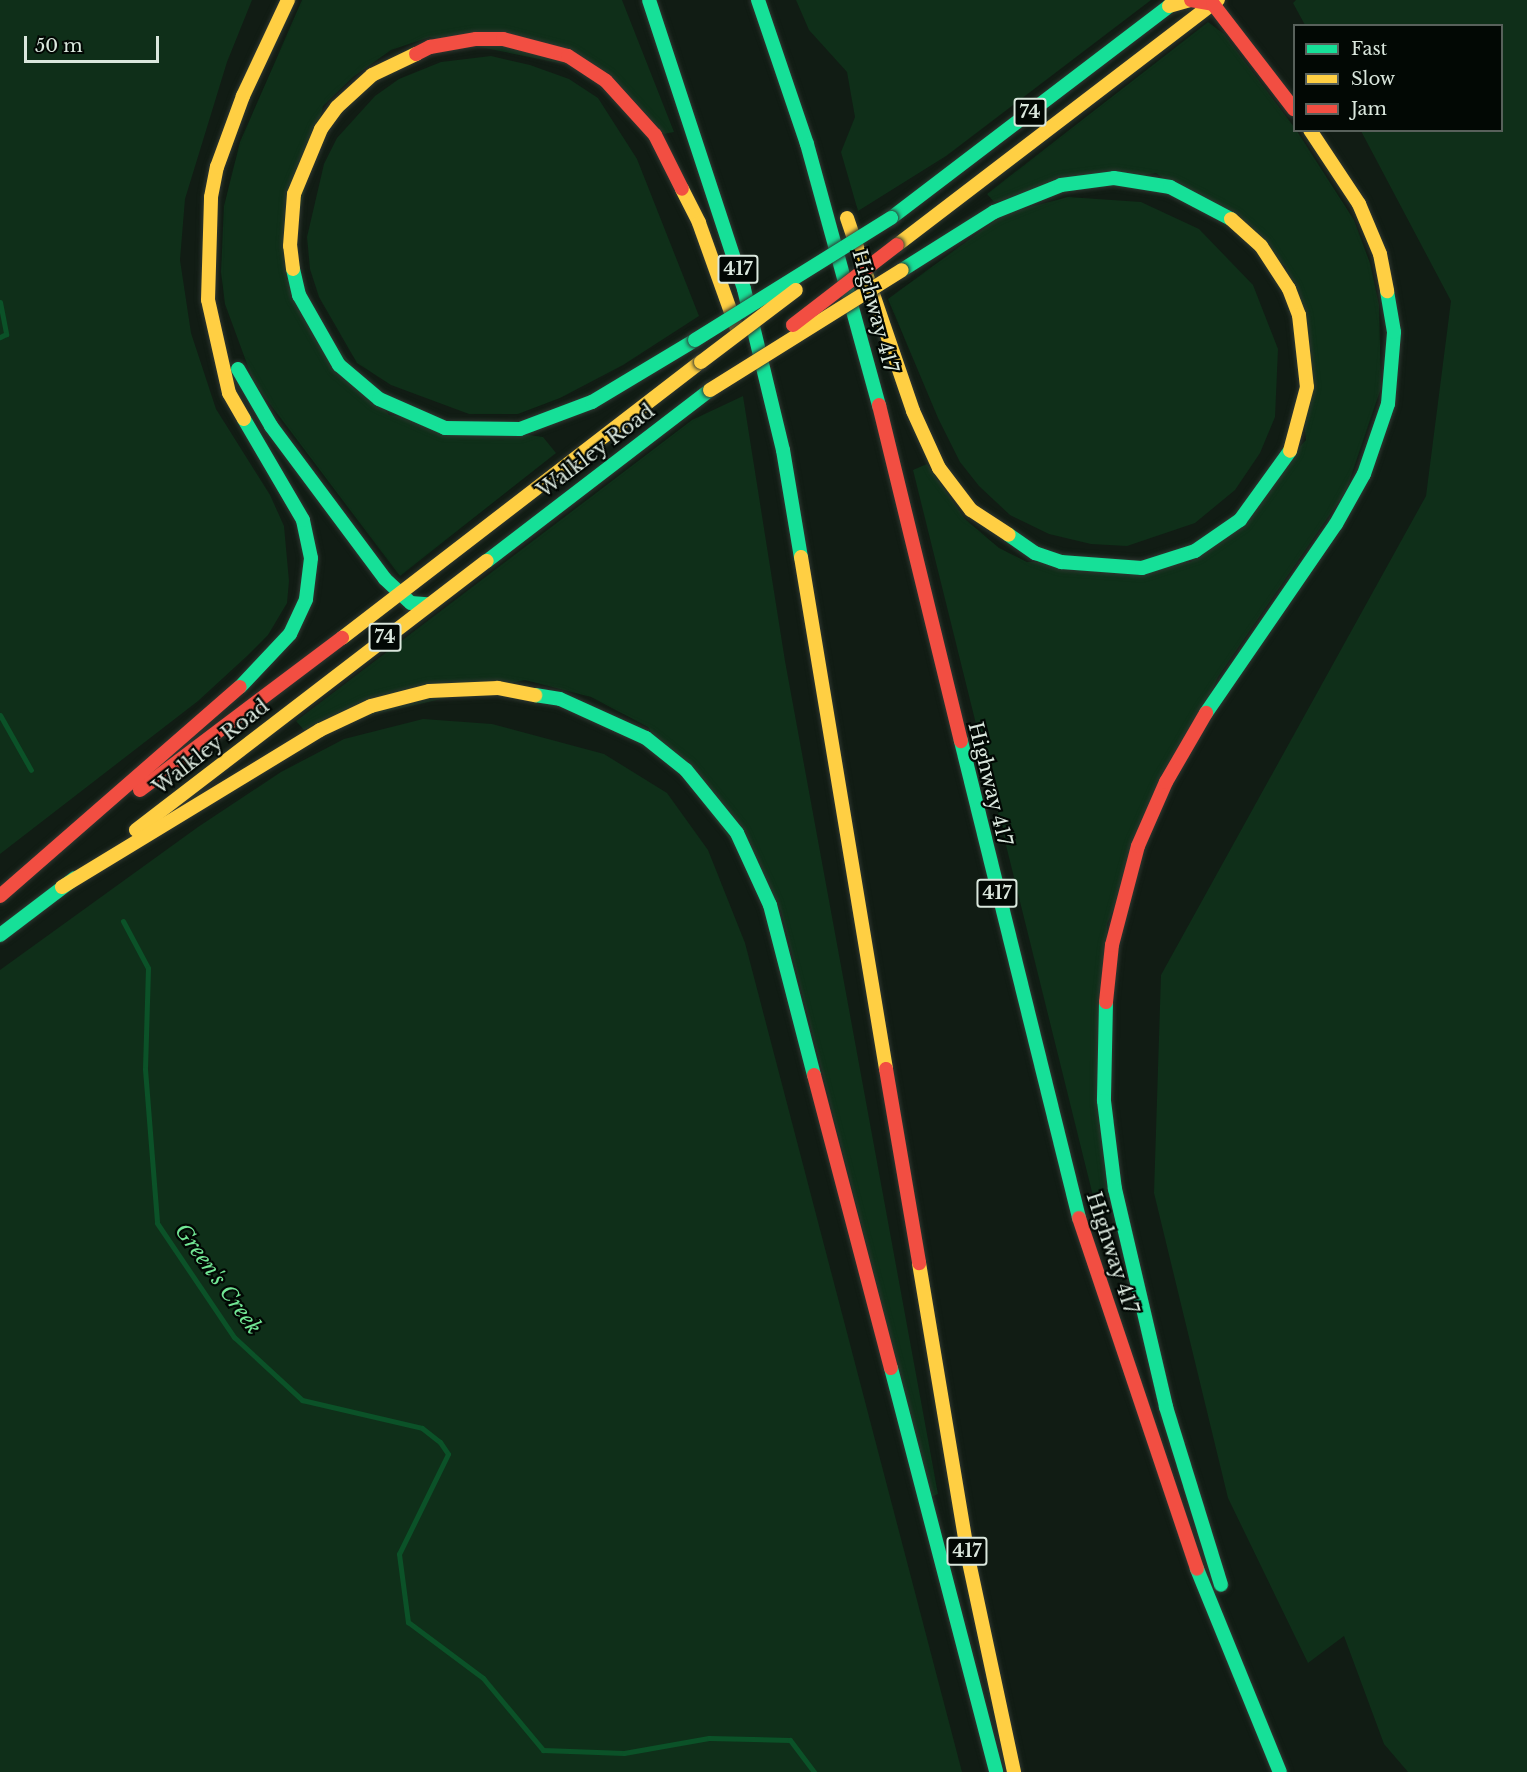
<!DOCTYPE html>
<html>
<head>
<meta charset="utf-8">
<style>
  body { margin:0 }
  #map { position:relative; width:1527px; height:1772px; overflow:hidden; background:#111c14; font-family:"Libre Baskerville",serif }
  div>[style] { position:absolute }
  .green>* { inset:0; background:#0f2f19 }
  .stream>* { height:5px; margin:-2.5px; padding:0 2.5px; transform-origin:2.5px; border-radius:2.5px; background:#0b5228 }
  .roads { filter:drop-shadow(0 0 2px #2f3731) drop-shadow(0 0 2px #2f3731) }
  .fast>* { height:14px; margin:-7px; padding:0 7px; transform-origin:7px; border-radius:7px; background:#16e098 }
  .slow>* { height:14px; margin:-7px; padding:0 7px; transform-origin:7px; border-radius:7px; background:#ffcf43 }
  .jam>* { height:14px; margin:-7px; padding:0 7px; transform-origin:7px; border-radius:7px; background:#f24e42 }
  .bridges { filter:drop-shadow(0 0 2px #2f3731) drop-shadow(0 0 2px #2f3731) }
  .fast-bridge>* { height:14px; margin:-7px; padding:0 7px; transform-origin:7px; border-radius:7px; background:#16e098 }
  .slow-bridge>* { height:14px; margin:-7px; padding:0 7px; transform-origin:7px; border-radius:7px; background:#ffcf43 }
  .jam-bridge>* { height:14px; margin:-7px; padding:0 7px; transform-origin:7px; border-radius:7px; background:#f24e42 }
  span { translate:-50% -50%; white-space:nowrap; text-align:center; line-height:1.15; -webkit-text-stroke:4.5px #020804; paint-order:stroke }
  .shield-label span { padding:2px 4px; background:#020804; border:2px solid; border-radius:4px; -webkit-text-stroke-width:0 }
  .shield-label { font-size:18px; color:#dae7dd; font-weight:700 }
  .street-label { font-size:20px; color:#dae7dd }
  .water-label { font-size:21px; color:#72e795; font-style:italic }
  .legend { position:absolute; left:1293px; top:24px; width:210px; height:108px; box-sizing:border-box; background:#020804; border:2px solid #58615b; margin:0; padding:8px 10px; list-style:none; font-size:18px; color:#dae7dd }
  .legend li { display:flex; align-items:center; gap:12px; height:30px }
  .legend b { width:30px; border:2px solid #58615b }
  .scale { position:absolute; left:24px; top:36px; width:135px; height:27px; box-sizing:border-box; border:3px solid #dae7dd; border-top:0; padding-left:8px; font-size:18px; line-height:21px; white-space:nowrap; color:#dae7dd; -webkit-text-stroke:4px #020804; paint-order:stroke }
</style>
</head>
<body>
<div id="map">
  <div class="green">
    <i style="clip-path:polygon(0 0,252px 0,227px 62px,185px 199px,180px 260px,191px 333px,216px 409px,270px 495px,284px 526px,289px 581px,287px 603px,268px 635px,247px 656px,198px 701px,0 854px)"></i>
    <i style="clip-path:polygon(302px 0,622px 0,674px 132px,664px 134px,609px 73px,430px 37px,391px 50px,353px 77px,323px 106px,286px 277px,389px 415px,543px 437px,556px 453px,400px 576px,254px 383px,225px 304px,221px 272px,224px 206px,240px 142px)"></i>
    <i style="clip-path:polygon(796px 0,1151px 0,946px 156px,858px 211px,841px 152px,855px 117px,847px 72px,809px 30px)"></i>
    <i style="clip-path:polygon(1296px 0,1527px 0,1527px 1772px,1408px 1772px,1384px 1744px,1344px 1636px,1308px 1663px,1228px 1498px,1154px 1193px,1161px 975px,1426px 496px,1451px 301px,1361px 131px,1502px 130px,1502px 26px,1305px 25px,1293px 3px)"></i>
    <i style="clip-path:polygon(1208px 22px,1224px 34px,1297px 131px,1354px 220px,1370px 263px,1379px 305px,1381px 388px,1346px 491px,1218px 677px,1107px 924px,1110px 1197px,1094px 1200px,913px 470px,927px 464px,965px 519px,999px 548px,1027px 562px,1191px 562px,1306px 440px,1286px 267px,1156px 173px,994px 202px,987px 194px)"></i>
    <i style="clip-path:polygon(491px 56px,530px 65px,569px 79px,598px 98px,637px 159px,699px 316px,623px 365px,560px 398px,518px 414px,469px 414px,391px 385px,357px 363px,319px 297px,310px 269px,307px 237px,324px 164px,337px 138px,375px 96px,399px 79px,441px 62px)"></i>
    <i style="clip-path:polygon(1068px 197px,1141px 202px,1199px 229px,1253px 285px,1278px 349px,1275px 417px,1260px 453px,1235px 490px,1195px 523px,1127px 546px,1091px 544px,1049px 534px,1010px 515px,979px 486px,960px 462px,938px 418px,888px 299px,1004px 214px)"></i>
    <i style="clip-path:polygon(743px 396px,785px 661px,938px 1494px,931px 1497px,781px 911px,648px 727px,591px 697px,525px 680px,304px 730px,296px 721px,692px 420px)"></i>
    <i style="clip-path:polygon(423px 719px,492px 724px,604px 754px,667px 793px,708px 850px,745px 943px,962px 1772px,0 1772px,0 970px,198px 827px,281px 772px,344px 739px)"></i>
  </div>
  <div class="stream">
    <i style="left:0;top:302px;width:33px;rotate:79deg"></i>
    <i style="left:6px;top:334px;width:7px;rotate:153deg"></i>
    <i style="left:0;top:715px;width:63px;rotate:60.6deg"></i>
    <i style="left:123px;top:921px;width:53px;rotate:62deg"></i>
    <i style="left:148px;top:968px;width:101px;rotate:91.7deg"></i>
    <i style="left:145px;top:1069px;width:154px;rotate:85.5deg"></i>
    <i style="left:157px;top:1223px;width:138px;rotate:56deg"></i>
    <i style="left:234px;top:1337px;width:93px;rotate:42.8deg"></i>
    <i style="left:302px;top:1400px;width:123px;rotate:13.1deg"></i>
    <i style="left:422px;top:1428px;width:23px;rotate:38deg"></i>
    <i style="left:440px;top:1442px;width:14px;rotate:56deg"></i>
    <i style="left:448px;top:1454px;width:111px;rotate:116.1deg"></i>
    <i style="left:399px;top:1554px;width:69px;rotate:82.5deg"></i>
    <i style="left:408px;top:1622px;width:94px;rotate:36.7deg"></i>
    <i style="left:483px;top:1678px;width:94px;rotate:50.2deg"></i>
    <i style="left:543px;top:1750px;width:81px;rotate:2.1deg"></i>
    <i style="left:624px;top:1753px;width:86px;rotate:-10deg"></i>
    <i style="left:709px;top:1738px;width:81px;rotate:1.4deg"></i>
    <i style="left:790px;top:1740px;width:40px;rotate:53deg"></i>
  </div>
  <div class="roads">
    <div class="fast">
      <i style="left:649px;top:0;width:304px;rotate:71.8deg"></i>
      <i style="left:744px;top:289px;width:166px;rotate:76.4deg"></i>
      <i style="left:783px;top:450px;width:109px;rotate:80.5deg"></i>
      <i style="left:758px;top:0;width:152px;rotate:71.2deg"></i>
      <i style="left:807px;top:144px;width:271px;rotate:74.6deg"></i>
      <i style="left:891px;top:218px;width:350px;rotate:-37.3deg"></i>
      <i style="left:293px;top:269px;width:27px;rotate:77deg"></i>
      <i style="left:299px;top:295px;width:81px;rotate:60.3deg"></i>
      <i style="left:339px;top:365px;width:52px;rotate:40.4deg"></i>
      <i style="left:379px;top:399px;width:72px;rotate:23.7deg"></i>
      <i style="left:445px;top:428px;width:75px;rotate:0.8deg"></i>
      <i style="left:520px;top:429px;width:77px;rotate:-20.6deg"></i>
      <i style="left:592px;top:402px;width:120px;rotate:-31deg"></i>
      <i style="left:902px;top:270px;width:109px;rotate:-32.2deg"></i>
      <i style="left:994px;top:212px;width:72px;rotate:-21.9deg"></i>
      <i style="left:1061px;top:185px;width:53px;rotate:-7.5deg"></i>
      <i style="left:1114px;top:178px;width:57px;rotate:9.1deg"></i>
      <i style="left:1170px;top:187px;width:69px;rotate:27.7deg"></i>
      <i style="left:238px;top:369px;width:66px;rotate:59.9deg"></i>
      <i style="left:271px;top:426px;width:191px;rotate:53.3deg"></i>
      <i style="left:385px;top:579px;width:35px;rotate:43deg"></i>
      <i style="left:411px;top:603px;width:16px;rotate:4deg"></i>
      <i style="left:1009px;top:535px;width:32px;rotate:35deg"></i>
      <i style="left:1035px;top:553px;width:28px;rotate:19deg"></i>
      <i style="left:1061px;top:562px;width:81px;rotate:4.2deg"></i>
      <i style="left:1142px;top:568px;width:56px;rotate:-17.8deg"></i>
      <i style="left:1195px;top:551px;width:55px;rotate:-34.6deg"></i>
      <i style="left:1240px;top:520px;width:85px;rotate:-54.1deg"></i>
      <i style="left:487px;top:561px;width:281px;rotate:-37.5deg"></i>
      <i style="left:240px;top:687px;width:73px;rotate:-46.7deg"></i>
      <i style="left:290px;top:634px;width:38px;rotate:-65deg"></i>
      <i style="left:306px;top:599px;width:41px;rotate:-83deg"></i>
      <i style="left:311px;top:558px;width:39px;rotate:-102deg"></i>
      <i style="left:303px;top:520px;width:117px;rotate:-120.3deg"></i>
      <i style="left:535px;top:695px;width:25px;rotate:9deg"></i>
      <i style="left:560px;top:699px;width:94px;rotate:24.4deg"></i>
      <i style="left:646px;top:738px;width:51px;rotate:38.7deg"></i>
      <i style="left:686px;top:770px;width:81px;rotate:51deg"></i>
      <i style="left:737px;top:833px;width:79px;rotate:65.4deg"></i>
      <i style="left:770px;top:905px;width:176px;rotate:75.5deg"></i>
      <i style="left:1206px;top:713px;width:229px;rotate:-55.5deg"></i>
      <i style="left:1336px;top:524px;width:57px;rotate:-60.8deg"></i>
      <i style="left:1364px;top:474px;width:74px;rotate:-71.1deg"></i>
      <i style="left:1388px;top:404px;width:72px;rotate:-85.2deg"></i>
      <i style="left:1394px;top:332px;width:42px;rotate:-99.7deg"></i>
      <i style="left:961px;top:741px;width:491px;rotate:76.1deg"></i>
      <i style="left:0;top:935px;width:94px;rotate:-37.2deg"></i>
      <i style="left:1106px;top:1002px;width:99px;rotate:91.2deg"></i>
      <i style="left:1104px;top:1101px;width:89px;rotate:82.9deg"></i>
      <i style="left:1115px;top:1189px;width:224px;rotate:76.8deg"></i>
      <i style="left:1166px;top:1407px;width:186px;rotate:72.8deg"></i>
      <i style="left:891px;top:1368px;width:417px;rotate:75.4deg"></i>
      <i style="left:1197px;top:1569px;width:219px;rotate:67.8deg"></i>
    </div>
    <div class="slow">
      <i style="left:1169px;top:6px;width:22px;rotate:-16deg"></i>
      <i style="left:1310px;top:130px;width:89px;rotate:56.5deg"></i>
      <i style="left:1359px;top:204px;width:54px;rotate:67.2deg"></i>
      <i style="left:1380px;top:254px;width:38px;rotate:79deg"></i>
      <i style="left:682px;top:189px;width:38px;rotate:63deg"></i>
      <i style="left:699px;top:223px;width:113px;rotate:70.3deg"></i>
      <i style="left:847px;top:218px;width:204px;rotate:71.1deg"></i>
      <i style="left:913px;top:411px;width:63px;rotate:65.5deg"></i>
      <i style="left:939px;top:468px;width:53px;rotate:52.7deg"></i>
      <i style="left:971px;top:510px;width:45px;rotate:33.3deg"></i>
      <i style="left:1231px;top:219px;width:40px;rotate:42deg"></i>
      <i style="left:1261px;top:246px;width:51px;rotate:56.9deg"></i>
      <i style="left:1289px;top:289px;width:28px;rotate:69deg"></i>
      <i style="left:1299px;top:315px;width:72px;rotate:83.7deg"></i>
      <i style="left:1307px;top:387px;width:66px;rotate:104.9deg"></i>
      <i style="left:897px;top:245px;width:404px;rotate:-37.4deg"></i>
      <i style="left:293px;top:269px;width:23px;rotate:-97deg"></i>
      <i style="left:290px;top:246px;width:52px;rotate:-85.6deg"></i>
      <i style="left:294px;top:194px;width:70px;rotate:-67.4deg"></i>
      <i style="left:321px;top:129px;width:27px;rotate:-54deg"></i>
      <i style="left:337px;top:107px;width:47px;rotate:-42.4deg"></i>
      <i style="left:372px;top:75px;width:49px;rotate:-25.5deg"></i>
      <i style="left:244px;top:419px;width:30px;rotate:-120deg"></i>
      <i style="left:229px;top:393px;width:95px;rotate:-102.7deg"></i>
      <i style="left:208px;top:300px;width:103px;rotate:-88.3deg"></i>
      <i style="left:211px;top:197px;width:31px;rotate:-79deg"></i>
      <i style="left:217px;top:167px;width:76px;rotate:-69.9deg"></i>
      <i style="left:243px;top:96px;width:106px;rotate:-64.9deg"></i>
      <i style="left:801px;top:557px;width:519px;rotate:80.57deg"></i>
      <i style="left:342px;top:638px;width:453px;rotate:-37.6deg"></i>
      <i style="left:136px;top:830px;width:442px;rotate:-37.5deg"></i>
      <i style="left:62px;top:887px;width:302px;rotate:-31.3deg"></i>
      <i style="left:320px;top:730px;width:56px;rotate:-25.2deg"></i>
      <i style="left:371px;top:706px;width:60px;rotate:-14.5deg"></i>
      <i style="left:429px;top:691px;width:69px;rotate:-2.5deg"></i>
      <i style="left:498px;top:688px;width:38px;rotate:11deg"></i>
      <i style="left:919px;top:1263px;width:303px;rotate:80.5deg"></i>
      <i style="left:969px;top:1562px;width:215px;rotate:77.9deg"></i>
    </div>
    <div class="jam">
      <i style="left:1191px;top:0;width:22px;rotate:10deg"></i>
      <i style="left:1213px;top:4px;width:133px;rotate:52.4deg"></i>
      <i style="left:416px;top:54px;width:16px;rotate:-27deg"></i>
      <i style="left:430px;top:47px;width:47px;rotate:-9.9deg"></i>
      <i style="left:476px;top:39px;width:27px"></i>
      <i style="left:503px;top:39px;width:67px;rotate:14.7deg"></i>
      <i style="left:568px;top:56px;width:45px;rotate:33.3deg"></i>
      <i style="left:606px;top:81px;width:73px;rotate:47.8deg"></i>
      <i style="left:655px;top:135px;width:60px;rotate:63.4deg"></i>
      <i style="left:879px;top:405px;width:346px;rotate:76.3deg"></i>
      <i style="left:140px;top:790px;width:253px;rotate:-37deg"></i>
      <i style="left:0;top:896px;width:318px;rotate:-41.1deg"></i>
      <i style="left:1106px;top:1002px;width:57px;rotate:-84deg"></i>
      <i style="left:1112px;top:945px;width:102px;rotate:-75.3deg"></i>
      <i style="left:1138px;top:846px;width:70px;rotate:-66.4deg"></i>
      <i style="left:1166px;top:782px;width:80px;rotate:-59.9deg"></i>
      <i style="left:886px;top:1069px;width:197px;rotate:80.3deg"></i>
      <i style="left:814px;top:1075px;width:303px;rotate:75.3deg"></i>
      <i style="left:1079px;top:1218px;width:370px;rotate:71.4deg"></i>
    </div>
  </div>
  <div class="bridges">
    <div class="fast-bridge">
      <i style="left:695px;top:340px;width:231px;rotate:-31.9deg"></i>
    </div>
    <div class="slow-bridge">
      <i style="left:701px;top:362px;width:119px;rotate:-37.2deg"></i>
      <i style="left:710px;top:390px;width:226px;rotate:-32deg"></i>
    </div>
    <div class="jam-bridge">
      <i style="left:793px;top:325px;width:131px;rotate:-37.6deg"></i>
    </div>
  </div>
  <div class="shield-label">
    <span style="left:1030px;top:112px">74</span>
    <span style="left:738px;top:269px">417</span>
    <span style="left:385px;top:637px">74</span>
    <span style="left:997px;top:893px">417</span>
    <span style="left:967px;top:1551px">417</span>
  </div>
  <div class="street-label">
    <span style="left:875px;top:311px;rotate:75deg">Highway 417</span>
    <span style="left:596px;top:451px;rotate:-37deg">Walkley Road</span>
    <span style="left:211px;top:747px;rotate:-38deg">Walkley Road</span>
    <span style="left:990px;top:784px;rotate:76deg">Highway 417</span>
    <span style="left:1112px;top:1253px;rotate:72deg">Highway 417</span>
  </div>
  <div class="water-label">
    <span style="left:218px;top:1279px;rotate:54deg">Green's Creek</span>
  </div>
  <ul class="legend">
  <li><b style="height:8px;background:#16e098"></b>Fast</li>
  <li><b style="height:8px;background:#ffcf43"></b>Slow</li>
  <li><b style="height:8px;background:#f24e42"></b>Jam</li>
  </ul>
  <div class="scale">50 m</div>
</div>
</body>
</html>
